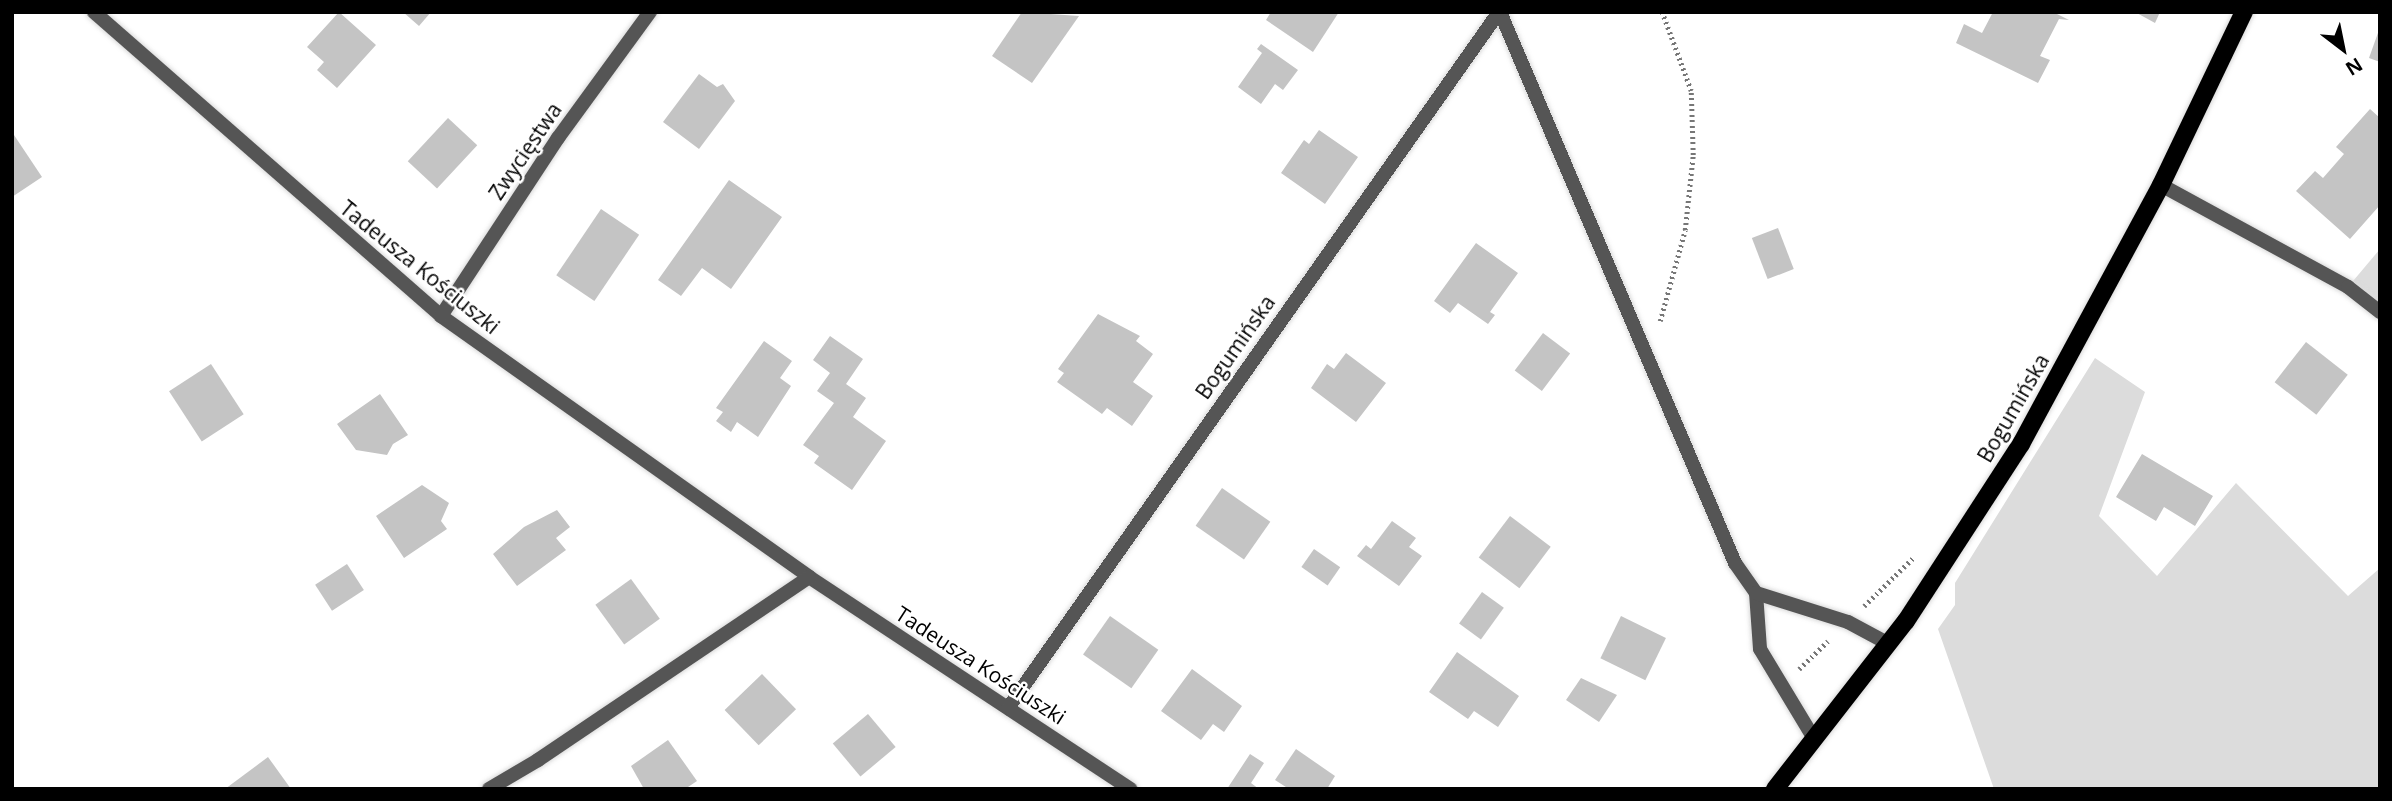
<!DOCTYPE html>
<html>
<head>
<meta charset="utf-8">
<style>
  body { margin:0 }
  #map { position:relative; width:2392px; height:801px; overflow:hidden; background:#fff; font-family:"Open Sans",sans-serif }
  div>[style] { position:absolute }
  .green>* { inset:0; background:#dcdcdc }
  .building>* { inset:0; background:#c4c4c4; transform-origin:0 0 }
  .path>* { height:4.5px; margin-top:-2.25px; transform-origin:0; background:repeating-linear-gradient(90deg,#777 0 2px,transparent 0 5.5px) }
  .roads { filter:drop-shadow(0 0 2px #dbdbdb) drop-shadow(0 0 2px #dbdbdb) }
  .minor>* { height:14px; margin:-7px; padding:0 7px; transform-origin:7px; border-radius:7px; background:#555 }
  .primary>* { height:18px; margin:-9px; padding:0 9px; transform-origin:9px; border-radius:9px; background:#000 }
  span { translate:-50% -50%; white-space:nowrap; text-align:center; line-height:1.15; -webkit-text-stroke:5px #fff; paint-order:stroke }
  .street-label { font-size:21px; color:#000 }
  .frame { position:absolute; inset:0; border:14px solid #000; pointer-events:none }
  .north { position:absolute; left:2308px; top:14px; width:70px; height:70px; -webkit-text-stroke:5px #fff; paint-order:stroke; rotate:148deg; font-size:19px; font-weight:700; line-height:28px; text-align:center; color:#000 }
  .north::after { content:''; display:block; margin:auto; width:24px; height:32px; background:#000; clip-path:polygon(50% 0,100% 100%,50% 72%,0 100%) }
</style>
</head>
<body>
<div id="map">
  <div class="green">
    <i style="clip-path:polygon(2380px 249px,2380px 312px,2348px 287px)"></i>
    <i style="clip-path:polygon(2095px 358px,2145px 392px,2099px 516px,2157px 576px,2236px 483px,2348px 596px,2380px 568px,2380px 789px,1994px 789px,1938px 629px,1955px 605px,1955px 583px)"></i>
  </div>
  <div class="building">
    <i style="clip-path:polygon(339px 12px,376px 45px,337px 88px,317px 70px,324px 62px,307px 47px)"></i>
    <i style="clip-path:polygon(403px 12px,431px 12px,419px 26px)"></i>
    <i style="clip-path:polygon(1022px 12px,1079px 16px,1032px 83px,992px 56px)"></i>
    <i style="clip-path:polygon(1271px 12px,1339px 12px,1313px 52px,1266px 20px)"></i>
    <i style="clip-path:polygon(1993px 12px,2053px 12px,2069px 20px,2059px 19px,2040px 56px,2050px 60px,2038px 83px,1956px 43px,1964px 24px,1982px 33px)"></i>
    <i style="clip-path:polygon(2135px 12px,2160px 12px,2155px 23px)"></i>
    <i style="clip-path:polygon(2379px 30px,2380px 30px,2380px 62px,2369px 58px)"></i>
    <i style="clip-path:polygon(1261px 44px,1298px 70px,1283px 90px,1275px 84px,1261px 104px,1238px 87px,1262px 53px,1257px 49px)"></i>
    <i style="clip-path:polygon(699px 74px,717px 87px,723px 84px,735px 101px,699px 149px,663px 122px)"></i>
    <i style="clip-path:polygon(2370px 109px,2380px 118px,2380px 205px,2350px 239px,2296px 191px,2315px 171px,2323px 178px,2344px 154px,2336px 147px)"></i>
    <i style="left:448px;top:118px;width:40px;height:59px;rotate:43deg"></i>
    <i style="clip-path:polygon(1319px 130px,1358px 157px,1325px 204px,1281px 173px,1304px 140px,1309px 144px)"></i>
    <i style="clip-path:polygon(12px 132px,42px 177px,12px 197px)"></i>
    <i style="clip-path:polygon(729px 180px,782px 217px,731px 289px,702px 268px,681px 296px,658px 280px)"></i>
    <i style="left:601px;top:209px;width:46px;height:80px;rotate:34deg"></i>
    <i style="left:1778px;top:228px;width:44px;height:28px;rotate:69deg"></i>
    <i style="clip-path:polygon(1476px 243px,1518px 273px,1490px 312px,1495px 315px,1488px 324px,1458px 303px,1450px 313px,1434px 301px)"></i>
    <i style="clip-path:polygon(1098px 314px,1140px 336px,1136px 341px,1153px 354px,1133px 382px,1153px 396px,1132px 426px,1107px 408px,1102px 414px,1057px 382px,1064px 373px,1058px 369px)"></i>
    <i style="left:1543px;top:333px;width:34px;height:47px;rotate:37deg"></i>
    <i style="clip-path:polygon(830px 336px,863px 359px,846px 384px,866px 398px,853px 417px,886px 441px,852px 490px,814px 463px,819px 456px,803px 445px,834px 403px,817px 391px,830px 373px,813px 360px)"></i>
    <i style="clip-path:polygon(764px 341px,792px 361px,780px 378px,791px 386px,758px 437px,737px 422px,731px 432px,716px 421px,723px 412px,716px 408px)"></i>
    <i style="left:2306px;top:342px;width:53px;height:51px;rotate:38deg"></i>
    <i style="clip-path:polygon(1346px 353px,1386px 383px,1356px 422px,1311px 388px,1327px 364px,1334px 369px)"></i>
    <i style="left:211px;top:364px;width:60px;height:50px;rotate:57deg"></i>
    <i style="clip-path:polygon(380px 394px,408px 435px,393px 444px,387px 455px,356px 450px,337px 424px)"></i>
    <i style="clip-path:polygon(2142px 454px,2213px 496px,2195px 526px,2164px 507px,2156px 521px,2116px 497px)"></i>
    <i style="clip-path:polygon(422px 485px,449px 503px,441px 521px,447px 529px,404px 558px,376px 516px)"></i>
    <i style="left:1222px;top:488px;width:59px;height:46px;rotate:35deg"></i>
    <i style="clip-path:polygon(557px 510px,570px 527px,556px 538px,566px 550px,517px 586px,493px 554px,524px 527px)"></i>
    <i style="left:1510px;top:516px;width:51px;height:52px;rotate:37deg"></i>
    <i style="clip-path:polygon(1392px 521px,1416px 538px,1409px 547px,1422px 556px,1399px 586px,1357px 556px,1366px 545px,1371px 549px)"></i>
    <i style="left:1314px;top:549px;width:32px;height:22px;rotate:35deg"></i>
    <i style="left:347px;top:564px;width:31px;height:38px;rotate:57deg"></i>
    <i style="left:631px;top:579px;width:49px;height:44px;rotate:54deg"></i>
    <i style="left:1482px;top:592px;width:27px;height:39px;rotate:36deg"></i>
    <i style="left:1110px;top:616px;width:59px;height:47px;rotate:35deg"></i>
    <i style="left:1621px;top:616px;width:50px;height:47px;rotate:26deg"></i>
    <i style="clip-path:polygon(1457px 652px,1519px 696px,1498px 727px,1474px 711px,1468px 719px,1429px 692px)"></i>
    <i style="clip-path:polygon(1192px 669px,1242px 706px,1224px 732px,1213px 724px,1201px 740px,1161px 711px)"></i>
    <i style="left:762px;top:674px;width:49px;height:52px;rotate:46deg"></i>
    <i style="clip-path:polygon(1581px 678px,1617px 695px,1599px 722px,1566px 700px)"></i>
    <i style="left:868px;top:714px;width:43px;height:46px;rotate:50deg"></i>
    <i style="clip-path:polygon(668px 740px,697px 781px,685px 789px,644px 789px,631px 766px)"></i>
    <i style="clip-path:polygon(1296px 749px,1335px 776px,1327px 789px,1289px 789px,1275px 780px)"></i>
    <i style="clip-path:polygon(1250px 754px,1264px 763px,1251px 783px,1259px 789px,1227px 789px)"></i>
    <i style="clip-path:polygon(268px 757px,291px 789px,225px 789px)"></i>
  </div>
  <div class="path">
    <i style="left:1660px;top:321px;width:94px;rotate:-74.6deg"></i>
    <i style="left:1685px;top:230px;width:75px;rotate:-83.9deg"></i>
    <i style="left:1693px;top:155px;width:64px;rotate:-91.8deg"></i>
    <i style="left:1691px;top:91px;width:84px;rotate:-110.2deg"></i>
    <i style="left:1864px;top:606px;width:69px;rotate:-44.4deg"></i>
    <i style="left:1799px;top:669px;width:40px;rotate:-44deg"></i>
  </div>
  <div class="roads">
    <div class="minor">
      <i style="left:94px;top:12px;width:461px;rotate:41.2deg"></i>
      <i style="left:441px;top:316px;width:451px;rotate:35.3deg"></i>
      <i style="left:809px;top:577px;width:385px;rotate:33.4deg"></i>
      <i style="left:1500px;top:12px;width:599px;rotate:66.9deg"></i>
      <i style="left:1735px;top:563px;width:37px;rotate:55deg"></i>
      <i style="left:1756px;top:593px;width:56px;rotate:85.9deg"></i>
      <i style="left:1760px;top:649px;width:106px;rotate:58.9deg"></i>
      <i style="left:2161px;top:185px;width:213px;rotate:28.6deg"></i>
      <i style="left:2348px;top:287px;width:41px;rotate:38deg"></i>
      <i style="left:441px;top:316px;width:213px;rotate:-56.7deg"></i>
      <i style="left:558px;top:138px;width:156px;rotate:-53.9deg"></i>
      <i style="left:1756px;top:593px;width:96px;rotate:17.5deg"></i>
      <i style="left:1848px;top:622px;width:47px;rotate:28.2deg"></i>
      <i style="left:1008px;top:708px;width:852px;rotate:-54.8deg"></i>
      <i style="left:489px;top:789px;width:57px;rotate:-30.6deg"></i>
      <i style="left:538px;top:760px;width:327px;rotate:-34deg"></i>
    </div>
    <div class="primary">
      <i style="left:1775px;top:789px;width:213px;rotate:-52.1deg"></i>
      <i style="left:1906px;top:621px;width:211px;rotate:-57deg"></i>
      <i style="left:2021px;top:444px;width:294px;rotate:-61.6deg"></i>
      <i style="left:2161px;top:185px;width:192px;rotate:-64.4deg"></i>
    </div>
  </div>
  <div class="street-label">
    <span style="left:525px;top:151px;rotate:-56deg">Zwycięstwa</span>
    <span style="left:420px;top:267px;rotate:39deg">Tadeusza Kościuszki</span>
    <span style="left:1235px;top:347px;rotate:-55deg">Bogumińska</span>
    <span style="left:2013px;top:408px;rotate:-60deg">Bogumińska</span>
    <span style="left:981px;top:665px;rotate:33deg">Tadeusza Kościuszki</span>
  </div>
  <div class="frame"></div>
  <div class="north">N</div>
</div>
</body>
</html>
